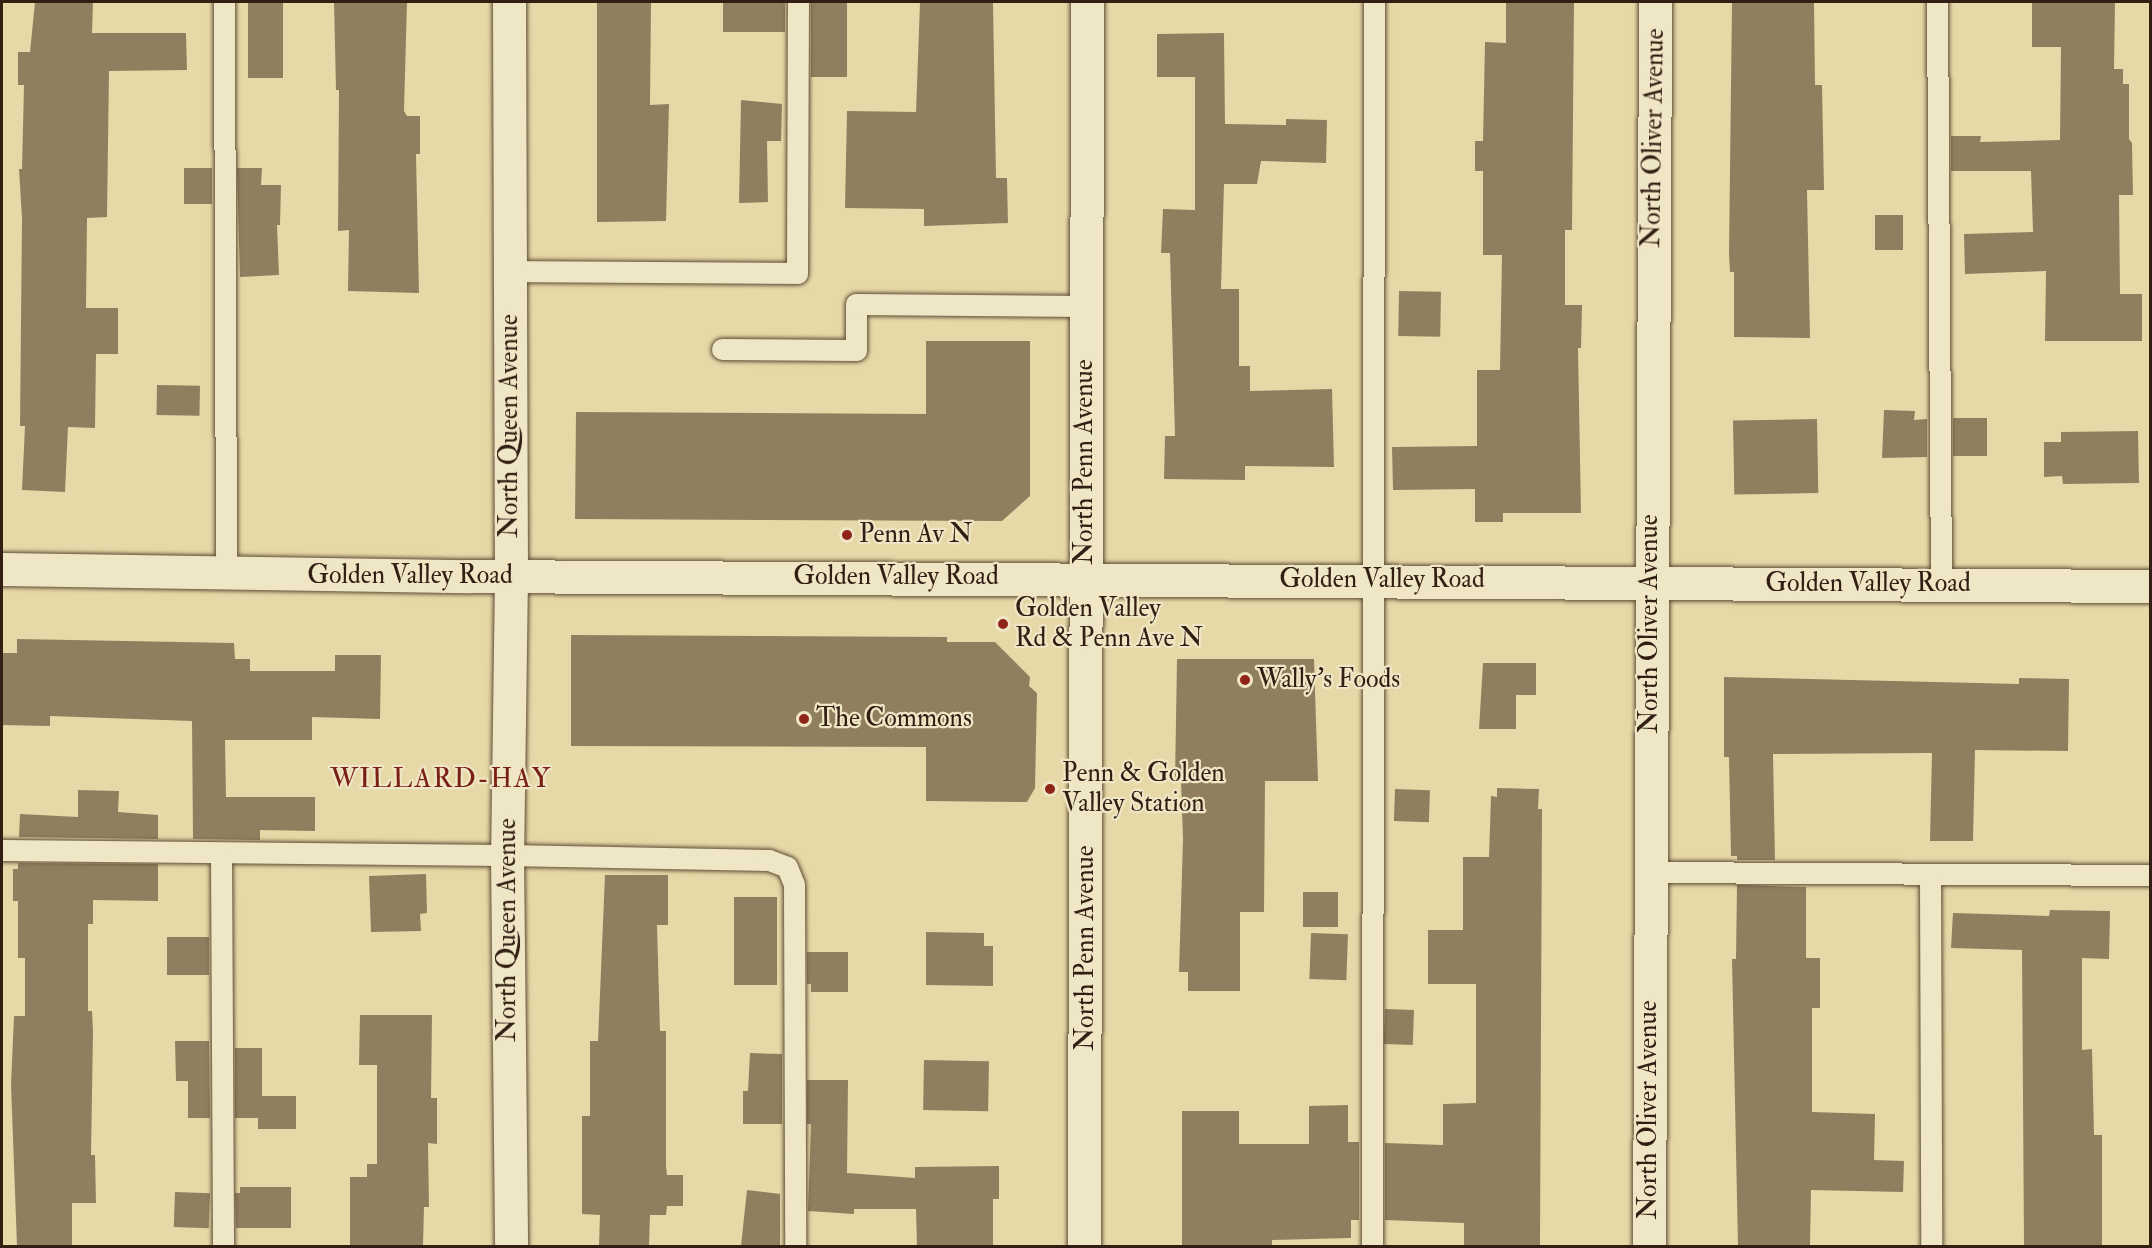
<!DOCTYPE html>
<html>
<head>
<meta charset="utf-8">
<style>
  body { margin:0 }
  #map { position:relative; width:2152px; height:1248px; overflow:hidden; background:#e7d9a7; font-family:"IM FELL Double Pica",serif }
  div>[style] { position:absolute }
  .building>* { inset:0; background:#907f5f; transform-origin:0 0 }
  .roads { filter:drop-shadow(0 0 2px #5f4d37) drop-shadow(0 0 2px #5f4d37) }
  .lane>* { height:21px; margin:-10.5px; padding:0 10.5px; transform-origin:10.5px; border-radius:10.5px; background:#efe6c6 }
  .street>* { height:33px; margin:-16.5px; padding:0 16.5px; transform-origin:16.5px; border-radius:16.5px; background:#efe6c6 }
  .secondary>* { height:33px; margin:-16.5px; padding:0 16.5px; transform-origin:16.5px; border-radius:16.5px; background:#efe6c6 }
  .dots>* { width:16px; height:16px; translate:-50% -50%; box-sizing:border-box; border:3px solid #efe6c6; border-radius:50% }
  span { translate:-50% -50%; white-space:nowrap; text-align:center; line-height:1.15; -webkit-text-stroke:4.5px #efe6c6; paint-order:stroke }
  .street-label { font-size:26px; color:#321e12 }
  .poi-label { font-size:26px; color:#321e12 }
  .left { translate:0 -50%; text-align:left }
  .neighbourhood-label { font-size:27px; color:#7a1f14; letter-spacing:1.5px }
  .frame { position:absolute; inset:0; border:3px solid #321e12; pointer-events:none }
</style>
</head>
<body>
<div id="map">
  <div class="building">
    <i style="clip-path:polygon(35px 2px,93px 2px,92px 33px,186px 33px,187px 70px,109px 71px,107px 217px,87px 218px,86px 308px,118px 308px,118px 354px,96px 354px,95px 428px,68px 427px,65px 492px,22px 490px,25px 426px,20px 426px,22px 218px,19px 169px,22px 169px,24px 85px,18px 85px,18px 52px,30px 52px)"></i>
    <i style="left:248px;top:2px;width:35px;height:76px"></i>
    <i style="clip-path:polygon(334px 2px,407px 2px,404px 111px,407px 116px,420px 116px,420px 154px,416px 154px,419px 293px,348px 291px,349px 230px,338px 231px,339px 90px,336px 90px)"></i>
    <i style="clip-path:polygon(597px 2px,651px 2px,650px 105px,669px 104px,666px 221px,597px 222px)"></i>
    <i style="left:723px;top:2px;width:62px;height:30px"></i>
    <i style="left:811px;top:2px;width:36px;height:75px"></i>
    <i style="clip-path:polygon(920px 2px,993px 2px,996px 178px,1007px 178px,1008px 223px,924px 226px,924px 209px,845px 208px,847px 111px,916px 112px)"></i>
    <i style="clip-path:polygon(1506px 2px,1574px 2px,1572px 230px,1565px 230px,1565px 305px,1582px 305px,1581px 348px,1578px 348px,1581px 513px,1503px 513px,1503px 522px,1475px 522px,1475px 489px,1393px 490px,1392px 447px,1477px 446px,1477px 370px,1500px 370px,1502px 255px,1483px 255px,1483px 171px,1475px 171px,1475px 141px,1483px 141px,1485px 42px,1506px 43px)"></i>
    <i style="clip-path:polygon(1732px 2px,1814px 2px,1815px 85px,1822px 85px,1824px 190px,1807px 190px,1810px 338px,1734px 337px,1734px 272px,1730px 272px,1729px 253px)"></i>
    <i style="clip-path:polygon(2032px 2px,2115px 2px,2114px 69px,2123px 69px,2123px 84px,2129px 84px,2129px 139px,2132px 143px,2133px 195px,2119px 195px,2120px 294px,2142px 294px,2142px 341px,2045px 341px,2046px 271px,1965px 274px,1964px 234px,2033px 232px,2031px 171px,1951px 171px,1951px 136px,1981px 136px,1980px 142px,2060px 140px,2061px 47px,2032px 47px)"></i>
    <i style="clip-path:polygon(1224px 33px,1225px 124px,1286px 125px,1286px 119px,1327px 120px,1326px 163px,1261px 161px,1257px 184px,1224px 184px,1221px 289px,1239px 289px,1239px 366px,1250px 366px,1250px 391px,1332px 389px,1334px 467px,1245px 466px,1245px 480px,1164px 479px,1165px 436px,1175px 436px,1170px 253px,1161px 253px,1163px 209px,1195px 210px,1195px 77px,1157px 77px,1157px 34px)"></i>
    <i style="clip-path:polygon(741px 100px,782px 104px,781px 141px,767px 141px,768px 202px,739px 203px)"></i>
    <i style="left:184px;top:168px;width:28px;height:36px"></i>
    <i style="clip-path:polygon(237px 168px,262px 168px,261px 185px,281px 185px,280px 225px,277px 225px,279px 275px,240px 277px)"></i>
    <i style="left:1875px;top:215px;width:28px;height:35px"></i>
    <i style="left:1399px;top:291px;width:42px;height:45px;rotate:1deg"></i>
    <i style="clip-path:polygon(926px 341px,1030px 341px,1030px 496px,1002px 521px,575px 519px,576px 412px,926px 414px)"></i>
    <i style="left:157px;top:385px;width:43px;height:30px;rotate:1deg"></i>
    <i style="clip-path:polygon(1884px 410px,1915px 411px,1914px 420px,1927px 419px,1927px 457px,1882px 458px)"></i>
    <i style="left:1987px;top:418px;width:38px;height:34px;rotate:90deg"></i>
    <i style="left:1817px;top:419px;width:74px;height:84px;rotate:89deg"></i>
    <i style="clip-path:polygon(2138px 431px,2139px 483px,2063px 484px,2062px 476px,2044px 477px,2044px 442px,2061px 442px,2061px 432px)"></i>
    <i style="clip-path:polygon(571px 635px,947px 637px,947px 642px,995px 642px,1030px 677px,1029px 686px,1037px 693px,1035px 788px,1027px 802px,926px 801px,926px 747px,571px 746px)"></i>
    <i style="clip-path:polygon(17px 639px,234px 643px,235px 659px,250px 659px,250px 671px,335px 671px,335px 655px,381px 655px,380px 719px,312px 717px,312px 740px,225px 740px,226px 797px,315px 797px,315px 831px,260px 830px,260px 840px,193px 839px,192px 721px,50px 716px,50px 726px,2px 725px,2px 653px,17px 653px)"></i>
    <i style="clip-path:polygon(1177px 659px,1314px 659px,1318px 781px,1265px 781px,1264px 912px,1240px 912px,1240px 991px,1188px 991px,1188px 972px,1179px 972px,1183px 839px,1181px 781px,1175px 781px)"></i>
    <i style="clip-path:polygon(1483px 663px,1536px 663px,1536px 695px,1516px 695px,1516px 729px,1479px 729px)"></i>
    <i style="clip-path:polygon(1724px 677px,2019px 684px,2019px 678px,2069px 679px,2068px 751px,1975px 750px,1973px 841px,1930px 841px,1932px 753px,1773px 754px,1775px 860px,1737px 860px,1737px 856px,1731px 856px,1729px 757px,1724px 757px)"></i>
    <i style="clip-path:polygon(1497px 788px,1539px 789px,1538px 809px,1542px 809px,1540px 1246px,1464px 1246px,1464px 1223px,1385px 1220px,1385px 1143px,1443px 1145px,1443px 1104px,1476px 1103px,1476px 984px,1428px 984px,1428px 930px,1463px 930px,1463px 857px,1489px 857px,1491px 796px,1497px 797px)"></i>
    <i style="left:1395px;top:789px;width:35px;height:32px;rotate:2deg"></i>
    <i style="clip-path:polygon(78px 790px,119px 791px,118px 812px,158px 815px,158px 839px,19px 837px,20px 814px,78px 817px)"></i>
    <i style="clip-path:polygon(18px 863px,158px 864px,158px 901px,93px 900px,93px 924px,88px 924px,88px 1011px,92px 1011px,93px 1032px,91px 1155px,95px 1155px,96px 1203px,72px 1203px,72px 1246px,17px 1246px,11px 1085px,14px 1016px,25px 1016px,25px 958px,18px 958px,18px 901px,13px 901px,13px 869px,18px 869px)"></i>
    <i style="clip-path:polygon(426px 874px,427px 913px,420px 914px,421px 931px,371px 932px,369px 876px)"></i>
    <i style="clip-path:polygon(605px 875px,668px 875px,668px 925px,657px 925px,660px 1031px,666px 1031px,666px 1166px,667px 1175px,683px 1175px,683px 1206px,667px 1206px,666px 1215px,650px 1215px,649px 1246px,599px 1246px,600px 1215px,582px 1214px,582px 1116px,590px 1116px,590px 1041px,598px 1041px)"></i>
    <i style="clip-path:polygon(1737px 885px,1806px 887px,1806px 958px,1820px 958px,1820px 1008px,1812px 1008px,1812px 1112px,1875px 1114px,1874px 1160px,1904px 1161px,1903px 1192px,1811px 1190px,1810px 1246px,1738px 1246px,1732px 959px,1736px 959px)"></i>
    <i style="left:1303px;top:892px;width:35px;height:35px"></i>
    <i style="left:734px;top:897px;width:43px;height:88px"></i>
    <i style="clip-path:polygon(2050px 910px,2110px 911px,2109px 959px,2082px 958px,2082px 1050px,2092px 1049px,2094px 1135px,2102px 1135px,2102px 1246px,2024px 1246px,2022px 950px,1951px 948px,1953px 913px,2049px 916px)"></i>
    <i style="clip-path:polygon(926px 932px,984px 933px,984px 946px,993px 946px,993px 986px,926px 985px)"></i>
    <i style="left:1311px;top:933px;width:37px;height:46px;rotate:2deg"></i>
    <i style="left:167px;top:937px;width:42px;height:38px"></i>
    <i style="clip-path:polygon(807px 952px,848px 952px,848px 992px,811px 992px,811px 984px,807px 984px)"></i>
    <i style="left:1385px;top:1009px;width:29px;height:35px;rotate:2deg"></i>
    <i style="clip-path:polygon(360px 1015px,432px 1015px,431px 1098px,437px 1098px,437px 1144px,428px 1143px,429px 1207px,424px 1207px,423px 1246px,350px 1246px,350px 1177px,367px 1177px,367px 1164px,377px 1164px,377px 1065px,359px 1065px)"></i>
    <i style="clip-path:polygon(175px 1041px,209px 1041px,210px 1118px,188px 1118px,188px 1081px,176px 1081px)"></i>
    <i style="clip-path:polygon(235px 1048px,262px 1048px,262px 1096px,296px 1096px,296px 1129px,258px 1129px,258px 1118px,235px 1118px)"></i>
    <i style="clip-path:polygon(750px 1053px,782px 1054px,782px 1124px,743px 1124px,743px 1091px,748px 1091px)"></i>
    <i style="left:924px;top:1060px;width:65px;height:50px;rotate:1deg"></i>
    <i style="clip-path:polygon(807px 1080px,848px 1080px,847px 1173px,915px 1178px,915px 1167px,999px 1166px,999px 1199px,993px 1199px,993px 1246px,917px 1246px,916px 1209px,854px 1209px,854px 1214px,808px 1211px,811px 1124px,807px 1124px)"></i>
    <i style="clip-path:polygon(1348px 1105px,1348px 1142px,1359px 1142px,1359px 1220px,1351px 1220px,1351px 1238px,1272px 1240px,1272px 1246px,1182px 1246px,1182px 1111px,1239px 1111px,1239px 1144px,1309px 1144px,1309px 1106px)"></i>
    <i style="clip-path:polygon(240px 1187px,291px 1187px,291px 1228px,236px 1228px,235px 1193px,240px 1193px)"></i>
    <i style="clip-path:polygon(747px 1190px,780px 1194px,780px 1246px,741px 1246px)"></i>
    <i style="left:175px;top:1192px;width:35px;height:35px;rotate:2deg"></i>
  </div>
  <div class="roads">
    <div class="lane">
      <i style="left:224px;top:2px;width:573px;rotate:89.8deg"></i>
      <i style="left:1937px;top:2px;width:582px;rotate:89.61deg"></i>
      <i style="left:509px;top:271px;width:288px;rotate:0.4deg"></i>
      <i style="left:797px;top:273px;width:271px;rotate:-89.8deg"></i>
      <i style="left:722px;top:349px;width:134px;rotate:0.4deg"></i>
      <i style="left:856px;top:350px;width:46px;rotate:-90deg"></i>
      <i style="left:856px;top:304px;width:230px;rotate:0.5deg"></i>
      <i style="left:2px;top:850px;width:505px;rotate:0.57deg"></i>
      <i style="left:507px;top:855px;width:262px;rotate:1.1deg"></i>
      <i style="left:769px;top:860px;width:19px;rotate:21deg"></i>
      <i style="left:787px;top:867px;width:18px;rotate:68deg"></i>
      <i style="left:794px;top:884px;width:362px;rotate:89.8deg"></i>
      <i style="left:221px;top:854px;width:392px;rotate:89.7deg"></i>
      <i style="left:1649px;top:872px;width:501px;rotate:0.34deg"></i>
      <i style="left:1930px;top:874px;width:372px;rotate:89.8deg"></i>
      <i style="left:1372px;top:1246px;width:1244px;rotate:-89.91deg"></i>
    </div>
    <div class="street">
      <i style="left:509px;top:2px;width:574px;rotate:89.8deg"></i>
      <i style="left:511px;top:576px;width:279px;rotate:90.8deg"></i>
      <i style="left:507px;top:855px;width:391px;rotate:89.4deg"></i>
      <i style="left:1649px;top:1246px;width:1244px;rotate:-89.72deg"></i>
    </div>
    <div class="secondary">
      <i style="left:2px;top:569px;width:466px;rotate:0.9deg"></i>
      <i style="left:468px;top:576px;width:1682px;rotate:0.34deg"></i>
      <i style="left:1084px;top:1246px;width:1244px;rotate:-89.86deg"></i>
    </div>
  </div>
  <div class="dots">
    <i style="left:847px;top:535px;background:#8f2418"></i>
    <i style="left:1003px;top:624px;background:#8f2418"></i>
    <i style="left:1245px;top:680px;background:#8f2418"></i>
    <i style="left:804px;top:719px;background:#8f2418"></i>
    <i style="left:1050px;top:789px;background:#8f2418"></i>
  </div>
  <div class="street-label">
    <span style="left:1654px;top:138px;rotate:-89deg">North Oliver Avenue</span>
    <span style="left:510px;top:426px;rotate:-90deg">North Queen Avenue</span>
    <span style="left:1085px;top:462px;rotate:-90deg">North Penn Avenue</span>
    <span style="left:410px;top:576px">Golden Valley Road</span>
    <span style="left:896px;top:577px">Golden Valley Road</span>
    <span style="left:1382px;top:580px">Golden Valley Road</span>
    <span style="left:1868px;top:584px">Golden Valley Road</span>
    <span style="left:1650px;top:624px;rotate:-90deg">North Oliver Avenue</span>
    <span style="left:508px;top:930px;rotate:-90deg">North Queen Avenue</span>
    <span style="left:1086px;top:948px;rotate:-90deg">North Penn Avenue</span>
    <span style="left:1649px;top:1110px;rotate:-90deg">North Oliver Avenue</span>
  </div>
  <div class="poi-label">
    <span class="left" style="left:859px;top:535px">Penn Av N</span>
    <span class="left" style="left:1015px;top:624px">Golden Valley<br>Rd &amp; Penn Ave N</span>
    <span class="left" style="left:1257px;top:680px">Wally's Foods</span>
    <span class="left" style="left:816px;top:719px">The Commons</span>
    <span class="left" style="left:1062px;top:789px">Penn &amp; Golden<br>Valley Station</span>
  </div>
  <div class="neighbourhood-label">
    <span style="left:441px;top:779px">WILLARD-HAY</span>
  </div>
  <div class="frame"></div>
</div>
</body>
</html>
